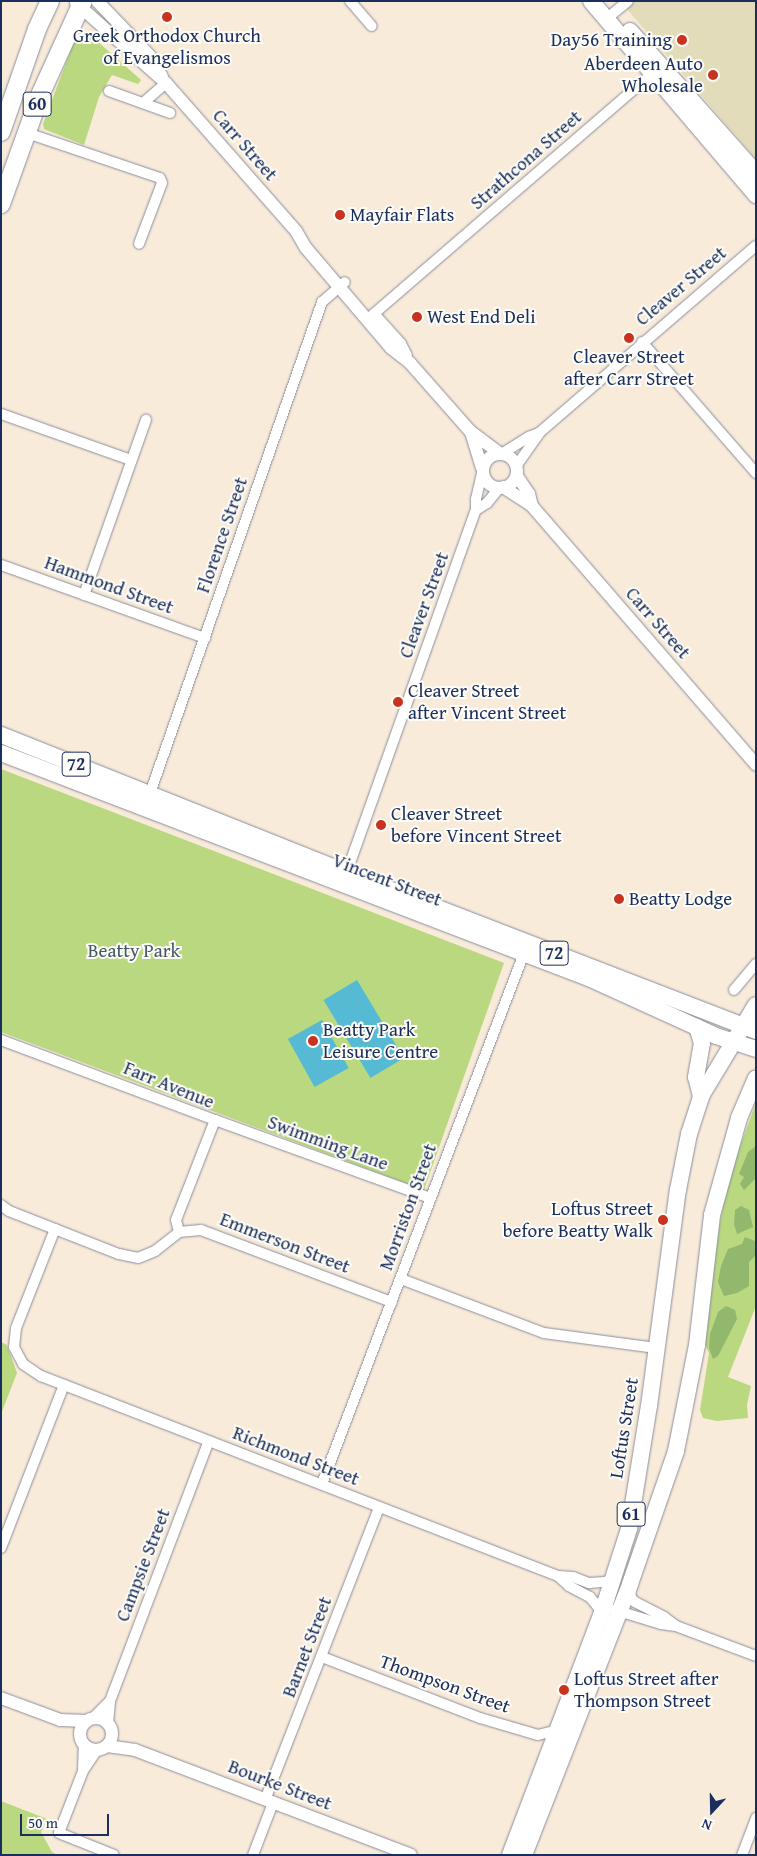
<!DOCTYPE html>
<html>
<head>
<meta charset="utf-8">
<style>
  body { margin:0 }
  #map { position:relative; width:757px; height:1856px; overflow:hidden; background:#f9ebda; font-family:"Gentium Book Plus",serif }
  div>[style] { position:absolute }
  .built>* { inset:0; background:#e2dcba }
  .green>* { inset:0; background:#b9d87f }
  .forest>* { inset:0; background:#92b86e }
  .water>* { inset:0; background:#56bad4; transform-origin:0 0 }
  .roads { filter:drop-shadow(0 0 1px #8a8d9c) drop-shadow(0 0 1px #8a8d9c) }
  .minor>* { height:10px; margin:-5px; padding:0 5px; transform-origin:5px; border-radius:5px; background:#fff }
  .tertiary>* { height:12px; margin:-6px; padding:0 6px; transform-origin:6px; border-radius:6px; background:#fff }
  .tertiary>.ring { margin:-6px; padding:0; box-sizing:content-box; background:none; border:12px solid #fff; border-radius:50% }
  .primary>* { height:16px; margin:-8px; padding:0 8px; transform-origin:8px; border-radius:8px; background:#fff }
  .trunk>* { height:18px; margin:-9px; padding:0 9px; transform-origin:9px; border-radius:9px; background:#fff }
  .dots>* { width:14px; height:14px; translate:-50% -50%; box-sizing:border-box; border:2px solid #fdfcf7; border-radius:50% }
  span { translate:-50% -50%; white-space:nowrap; text-align:center; line-height:1.15; -webkit-text-stroke:4px #fdfcf7; paint-order:stroke }
  .shield-label span { padding:1px 4px; background:#fdfcf7; border:1px solid; border-radius:4px; -webkit-text-stroke-width:0 }
  .shield-label { font-size:18px; color:#1b2f5e; font-weight:700 }
  .poi-label { font-size:19px; color:#1b2f5e }
  .right { translate:-100% -50%; text-align:right }
  .left { translate:0 -50%; text-align:left }
  .street-label { font-size:19px; color:#1b2f5e }
  .park-label { font-size:19px; color:#425966 }
  .frame { position:absolute; inset:0; border:2px solid #1b2f5e; pointer-events:none }
  .north { position:absolute; left:687px; top:1786px; width:50px; height:50px; -webkit-text-stroke:4px #fdfcf7; paint-order:stroke; rotate:201deg; font-size:14px; font-weight:700; line-height:20px; text-align:center; color:#1b2f5e }
  .north::after { content:''; display:block; margin:auto; width:18px; height:22px; background:#1b2f5e; clip-path:polygon(50% 0,100% 100%,50% 72%,0 100%) }
  .scale { position:absolute; left:20px; top:1814px; width:89px; height:22px; box-sizing:border-box; border:2px solid #1b2f5e; border-top:0; padding-left:6px; font-size:15px; line-height:18px; white-space:nowrap; color:#1b2f5e; -webkit-text-stroke:4px #fdfcf7; paint-order:stroke }
</style>
</head>
<body>
<div id="map">
  <div class="built">
    <i style="clip-path:polygon(620px 1px,756px 1px,756px 159px)"></i>
  </div>
  <div class="green">
    <i style="clip-path:polygon(88px 33px,141px 80px,138px 84px,112px 75px,99px 97px,84px 145px,44px 129px,43px 124px,74px 42px,77px 36px)"></i>
    <i style="clip-path:polygon(1px 769px,504px 963px,424px 1190px,1px 1032px)"></i>
    <i style="clip-path:polygon(756px 1103px,756px 1306px,728px 1377px,751px 1386px,747px 1405px,748px 1418px,717px 1421px,703px 1418px,700px 1410px,709px 1353px,703px 1341px,720px 1221px,732px 1168px)"></i>
    <i style="clip-path:polygon(1px 1342px,7px 1345px,17px 1373px,1px 1414px)"></i>
    <i style="clip-path:polygon(1px 1801px,47px 1819px,41px 1832px,52px 1852px,58px 1855px,1px 1855px)"></i>
  </div>
  <div class="forest">
    <i style="clip-path:polygon(756px 1146px,756px 1178px,744px 1190px,740px 1184px,744px 1177px,739px 1174px,748px 1152px)"></i>
    <i style="clip-path:polygon(741px 1206px,749px 1210px,753px 1227px,737px 1234px,734px 1224px,735px 1210px)"></i>
    <i style="clip-path:polygon(745px 1237px,755px 1241px,756px 1244px,756px 1255px,749px 1262px,749px 1286px,737px 1293px,724px 1296px,718px 1282px,721px 1266px,728px 1249px,742px 1244px)"></i>
    <i style="clip-path:polygon(726px 1306px,735px 1310px,737px 1319px,718px 1356px,713px 1359px,709px 1348px,710px 1334px,718px 1312px)"></i>
  </div>
  <div class="water">
    <i style="left:357px;top:980px;width:91px;height:39px;rotate:59deg"></i>
    <i style="left:322px;top:1020px;width:55px;height:39px;rotate:61deg"></i>
  </div>
  <div class="roads">
    <div class="minor">
      <i style="left:350px;top:1px;width:33px;rotate:49deg"></i>
      <i style="left:606px;top:19px;width:28px;rotate:-39deg"></i>
      <i style="left:109px;top:91px;width:65px;rotate:19.8deg"></i>
      <i style="left:143px;top:103px;width:30px;rotate:-41deg"></i>
      <i style="left:27px;top:133px;width:140px;rotate:18.7deg"></i>
      <i style="left:160px;top:178px;width:5px;rotate:68deg"></i>
      <i style="left:162px;top:183px;width:65px;rotate:110.7deg"></i>
      <i style="left:369px;top:318px;width:378px;rotate:-40.8deg"></i>
      <i style="left:642px;top:342px;width:174px;rotate:49deg"></i>
      <i style="left:1px;top:414px;width:138px;rotate:19.5deg"></i>
      <i style="left:503px;top:453px;width:31px;rotate:-32deg"></i>
      <i style="left:529px;top:437px;width:11px;rotate:-22deg"></i>
      <i style="left:517px;top:465px;width:39px;rotate:-55deg"></i>
      <i style="left:539px;top:433px;width:286px;rotate:-40.8deg"></i>
      <i style="left:476px;top:510px;width:13px;rotate:-32deg"></i>
      <i style="left:487px;top:503px;width:19px;rotate:-51deg"></i>
      <i style="left:1px;top:565px;width:217px;rotate:19.7deg"></i>
      <i style="left:84px;top:595px;width:186px;rotate:-70.5deg"></i>
      <i style="left:148px;top:799px;width:527px;rotate:-70.7deg"></i>
      <i style="left:322px;top:302px;width:30px;rotate:-41deg"></i>
      <i style="left:345px;top:877px;width:390px;rotate:-70.4deg"></i>
      <i style="left:476px;top:510px;width:11px;rotate:-90deg"></i>
      <i style="left:476px;top:499px;width:27px;rotate:-77deg"></i>
      <i style="left:734px;top:990px;width:34px;rotate:-50deg"></i>
      <i style="left:1px;top:1040px;width:228px;rotate:20.5deg"></i>
      <i style="left:215px;top:1120px;width:107px;rotate:111.3deg"></i>
      <i style="left:176px;top:1220px;width:12px;rotate:76deg"></i>
      <i style="left:215px;top:1120px;width:229px;rotate:19.9deg"></i>
      <i style="left:1px;top:1205px;width:10px;rotate:37deg"></i>
      <i style="left:9px;top:1211px;width:118px;rotate:21.4deg"></i>
      <i style="left:119px;top:1254px;width:19px;rotate:12deg"></i>
      <i style="left:138px;top:1258px;width:18px;rotate:-22deg"></i>
      <i style="left:155px;top:1251px;width:31px;rotate:-38deg"></i>
      <i style="left:179px;top:1232px;width:22px;rotate:-5deg"></i>
      <i style="left:201px;top:1230px;width:204px;rotate:20.7deg"></i>
      <i style="left:55px;top:1229px;width:106px;rotate:111.5deg"></i>
      <i style="left:16px;top:1328px;width:19px;rotate:96deg"></i>
      <i style="left:14px;top:1347px;width:19px;rotate:62deg"></i>
      <i style="left:23px;top:1364px;width:22px;rotate:34deg"></i>
      <i style="left:41px;top:1376px;width:554px;rotate:21.15deg"></i>
      <i style="left:558px;top:1576px;width:15px;rotate:4deg"></i>
      <i style="left:573px;top:1577px;width:17px;rotate:21deg"></i>
      <i style="left:589px;top:1583px;width:16px;rotate:-4deg"></i>
      <i style="left:605px;top:1582px;width:9px;rotate:-21deg"></i>
      <i style="left:401px;top:1279px;width:153px;rotate:20.7deg"></i>
      <i style="left:544px;top:1333px;width:113px;rotate:7.6deg"></i>
      <i style="left:322px;top:1484px;width:574px;rotate:-69.16deg"></i>
      <i style="left:1px;top:1548px;width:175px;rotate:-68.9deg"></i>
      <i style="left:558px;top:1576px;width:15px;rotate:42deg"></i>
      <i style="left:569px;top:1586px;width:24px;rotate:28deg"></i>
      <i style="left:590px;top:1597px;width:14px;rotate:51deg"></i>
      <i style="left:599px;top:1608px;width:6px;rotate:72deg"></i>
      <i style="left:630px;top:1587px;width:11px;rotate:85deg"></i>
      <i style="left:631px;top:1598px;width:6px;rotate:45deg"></i>
      <i style="left:635px;top:1602px;width:33px;rotate:27deg"></i>
      <i style="left:664px;top:1617px;width:14px;rotate:36deg"></i>
      <i style="left:615px;top:1610px;width:48px;rotate:16.9deg"></i>
      <i style="left:661px;top:1624px;width:15px;rotate:8deg"></i>
      <i style="left:676px;top:1626px;width:85px;rotate:20.6deg"></i>
      <i style="left:322px;top:1657px;width:169px;rotate:21.1deg"></i>
      <i style="left:480px;top:1718px;width:60px;rotate:16.3deg"></i>
      <i style="left:538px;top:1735px;width:21px;rotate:-14deg"></i>
      <i style="left:92px;top:1719px;width:25px;rotate:-45deg"></i>
      <i style="left:108px;top:1724px;width:23px;rotate:-85deg"></i>
      <i style="left:110px;top:1701px;width:278px;rotate:-69.2deg"></i>
      <i style="left:97px;top:1750px;width:25px;rotate:124deg"></i>
      <i style="left:83px;top:1771px;width:66px;rotate:111.2deg"></i>
      <i style="left:59px;top:1833px;width:59px;rotate:21.8deg"></i>
      <i style="left:83px;top:1770px;width:26px;rotate:-88deg"></i>
      <i style="left:265px;top:1800px;width:314px;rotate:-68.7deg"></i>
      <i style="left:253px;top:1855px;width:56px;rotate:-69deg"></i>
      <i style="left:742px;top:1855px;width:40px;rotate:-69deg"></i>
    </div>
    <div class="tertiary">
      <i style="left:97px;top:1px;width:76px;rotate:46.1deg"></i>
      <i style="left:150px;top:56px;width:24px;rotate:60deg"></i>
      <i style="left:76px;top:3px;width:120px;rotate:41.6deg"></i>
      <i style="left:166px;top:83px;width:197px;rotate:48.7deg"></i>
      <i style="left:296px;top:231px;width:20px;rotate:60deg"></i>
      <i style="left:306px;top:248px;width:131px;rotate:49.6deg"></i>
      <i style="left:391px;top:348px;width:24px;rotate:38deg"></i>
      <i style="left:410px;top:363px;width:91px;rotate:48.6deg"></i>
      <i style="left:470px;top:431px;width:36px;rotate:37deg"></i>
      <i style="left:374px;top:315px;width:39px;rotate:48deg"></i>
      <i style="left:400px;top:344px;width:13px;rotate:63deg"></i>
      <i style="left:471px;top:432px;width:37px;rotate:73deg"></i>
      <i class="ring" style="left:483px;top:454px;width:22px;height:22px"></i>
      <i style="left:517px;top:476px;width:22px;rotate:56deg"></i>
      <i style="left:529px;top:494px;width:12px;rotate:76deg"></i>
      <i style="left:503px;top:487px;width:35px;rotate:33deg"></i>
      <i style="left:532px;top:506px;width:342px;rotate:49.1deg"></i>
      <i style="left:1px;top:1698px;width:63px;rotate:20.4deg"></i>
      <i style="left:60px;top:1720px;width:27px;rotate:2deg"></i>
      <i class="ring" style="left:80px;top:1718px;width:20px;height:20px"></i>
      <i style="left:107px;top:1746px;width:28px;rotate:8deg"></i>
      <i style="left:135px;top:1750px;width:295px;rotate:20.8deg"></i>
    </div>
    <div class="primary">
      <i style="left:591px;top:1px;width:255px;rotate:49.6deg"></i>
      <i style="left:630px;top:31px;width:190px;rotate:48.4deg"></i>
      <i style="left:1px;top:735px;width:373px;rotate:21.7deg"></i>
      <i style="left:347px;top:873px;width:438px;rotate:21.1deg"></i>
      <i style="left:1px;top:753px;width:632px;rotate:20.96deg"></i>
      <i style="left:591px;top:979px;width:137px;rotate:24.5deg"></i>
      <i style="left:716px;top:1036px;width:42px;rotate:18deg"></i>
      <i style="left:697px;top:1027px;width:17px;rotate:73deg"></i>
      <i style="left:702px;top:1043px;width:35px;rotate:100deg"></i>
      <i style="left:696px;top:1077px;width:20px;rotate:75deg"></i>
      <i style="left:510px;top:1855px;width:256px;rotate:-69.2deg"></i>
      <i style="left:601px;top:1616px;width:91px;rotate:-72.2deg"></i>
      <i style="left:629px;top:1529px;width:125px;rotate:-80.8deg"></i>
      <i style="left:649px;top:1406px;width:218px;rotate:-82.4deg"></i>
      <i style="left:678px;top:1190px;width:57px;rotate:-78.9deg"></i>
      <i style="left:689px;top:1134px;width:40px;rotate:-72deg"></i>
      <i style="left:701px;top:1096px;width:106px;rotate:-58.9deg"></i>
      <i style="left:524px;top:1855px;width:291px;rotate:-68.6deg"></i>
      <i style="left:630px;top:1584px;width:141px;rotate:-70.9deg"></i>
      <i style="left:676px;top:1451px;width:108px;rotate:-78.8deg"></i>
      <i style="left:697px;top:1345px;width:131px;rotate:-83.4deg"></i>
      <i style="left:712px;top:1215px;width:101px;rotate:-74.4deg"></i>
      <i style="left:739px;top:1118px;width:43px;rotate:-67deg"></i>
    </div>
    <div class="trunk">
      <i style="left:1px;top:132px;width:109px;rotate:-70.7deg"></i>
      <i style="left:37px;top:29px;width:31px;rotate:-65deg"></i>
      <i style="left:1px;top:204px;width:118px;rotate:-70.2deg"></i>
      <i style="left:41px;top:93px;width:101px;rotate:-65.5deg"></i>
    </div>
  </div>
  <div class="dots">
    <i style="left:167px;top:17px;background:#c8321e"></i>
    <i style="left:682px;top:40px;background:#c8321e"></i>
    <i style="left:713px;top:75px;background:#c8321e"></i>
    <i style="left:340px;top:215px;background:#c8321e"></i>
    <i style="left:417px;top:317px;background:#c8321e"></i>
    <i style="left:629px;top:338px;background:#c8321e"></i>
    <i style="left:398px;top:702px;background:#c8321e"></i>
    <i style="left:381px;top:825px;background:#c8321e"></i>
    <i style="left:619px;top:899px;background:#c8321e"></i>
    <i style="left:313px;top:1041px;background:#c8321e"></i>
    <i style="left:663px;top:1220px;background:#c8321e"></i>
    <i style="left:564px;top:1690px;background:#c8321e"></i>
  </div>
  <div class="shield-label">
    <span style="left:37px;top:104px">60</span>
    <span style="left:76px;top:764px">72</span>
    <span style="left:554px;top:953px">72</span>
    <span style="left:631px;top:1514px">61</span>
  </div>
  <div class="poi-label">
    <span style="left:167px;top:47px">Greek Orthodox Church<br>of Evangelismos</span>
    <span class="right" style="left:672px;top:40px">Day56 Training</span>
    <span class="right" style="left:703px;top:75px">Aberdeen Auto<br>Wholesale</span>
    <span class="left" style="left:350px;top:215px">Mayfair Flats</span>
    <span class="left" style="left:427px;top:317px">West End Deli</span>
    <span style="left:629px;top:368px">Cleaver Street<br>after Carr Street</span>
    <span class="left" style="left:408px;top:702px">Cleaver Street<br>after Vincent Street</span>
    <span class="left" style="left:391px;top:825px">Cleaver Street<br>before Vincent Street</span>
    <span class="left" style="left:629px;top:899px">Beatty Lodge</span>
    <span class="left" style="left:323px;top:1041px">Beatty Park<br>Leisure Centre</span>
    <span class="right" style="left:653px;top:1220px">Loftus Street<br>before Beatty Walk</span>
    <span class="left" style="left:574px;top:1690px">Loftus Street after<br>Thompson Street</span>
  </div>
  <div class="street-label">
    <span style="left:245px;top:145px;rotate:49deg">Carr Street</span>
    <span style="left:526px;top:160px;rotate:-41deg">Strathcona Street</span>
    <span style="left:681px;top:286px;rotate:-40deg">Cleaver Street</span>
    <span style="left:222px;top:535px;rotate:-71deg">Florence Street</span>
    <span style="left:109px;top:585px;rotate:20deg">Hammond Street</span>
    <span style="left:424px;top:605px;rotate:-70deg">Cleaver Street</span>
    <span style="left:658px;top:623px;rotate:49deg">Carr Street</span>
    <span style="left:387px;top:880px;rotate:21deg">Vincent Street</span>
    <span style="left:169px;top:1085px;rotate:22deg">Farr Avenue</span>
    <span style="left:328px;top:1143px;rotate:20deg">Swimming Lane</span>
    <span style="left:408px;top:1207px;rotate:-70deg">Morriston Street</span>
    <span style="left:285px;top:1243px;rotate:21deg">Emmerson Street</span>
    <span style="left:624px;top:1428px;rotate:-81deg">Loftus Street</span>
    <span style="left:296px;top:1456px;rotate:21deg">Richmond Street</span>
    <span style="left:143px;top:1565px;rotate:-69deg">Campsie Street</span>
    <span style="left:307px;top:1647px;rotate:-69deg">Barnet Street</span>
    <span style="left:445px;top:1684px;rotate:20deg">Thompson Street</span>
    <span style="left:280px;top:1785px;rotate:21deg">Bourke Street</span>
  </div>
  <div class="park-label">
    <span style="left:134px;top:951px">Beatty Park</span>
  </div>
  <div class="frame"></div>
  <div class="north">N</div>
  <div class="scale">50 m</div>
</div>
</body>
</html>
